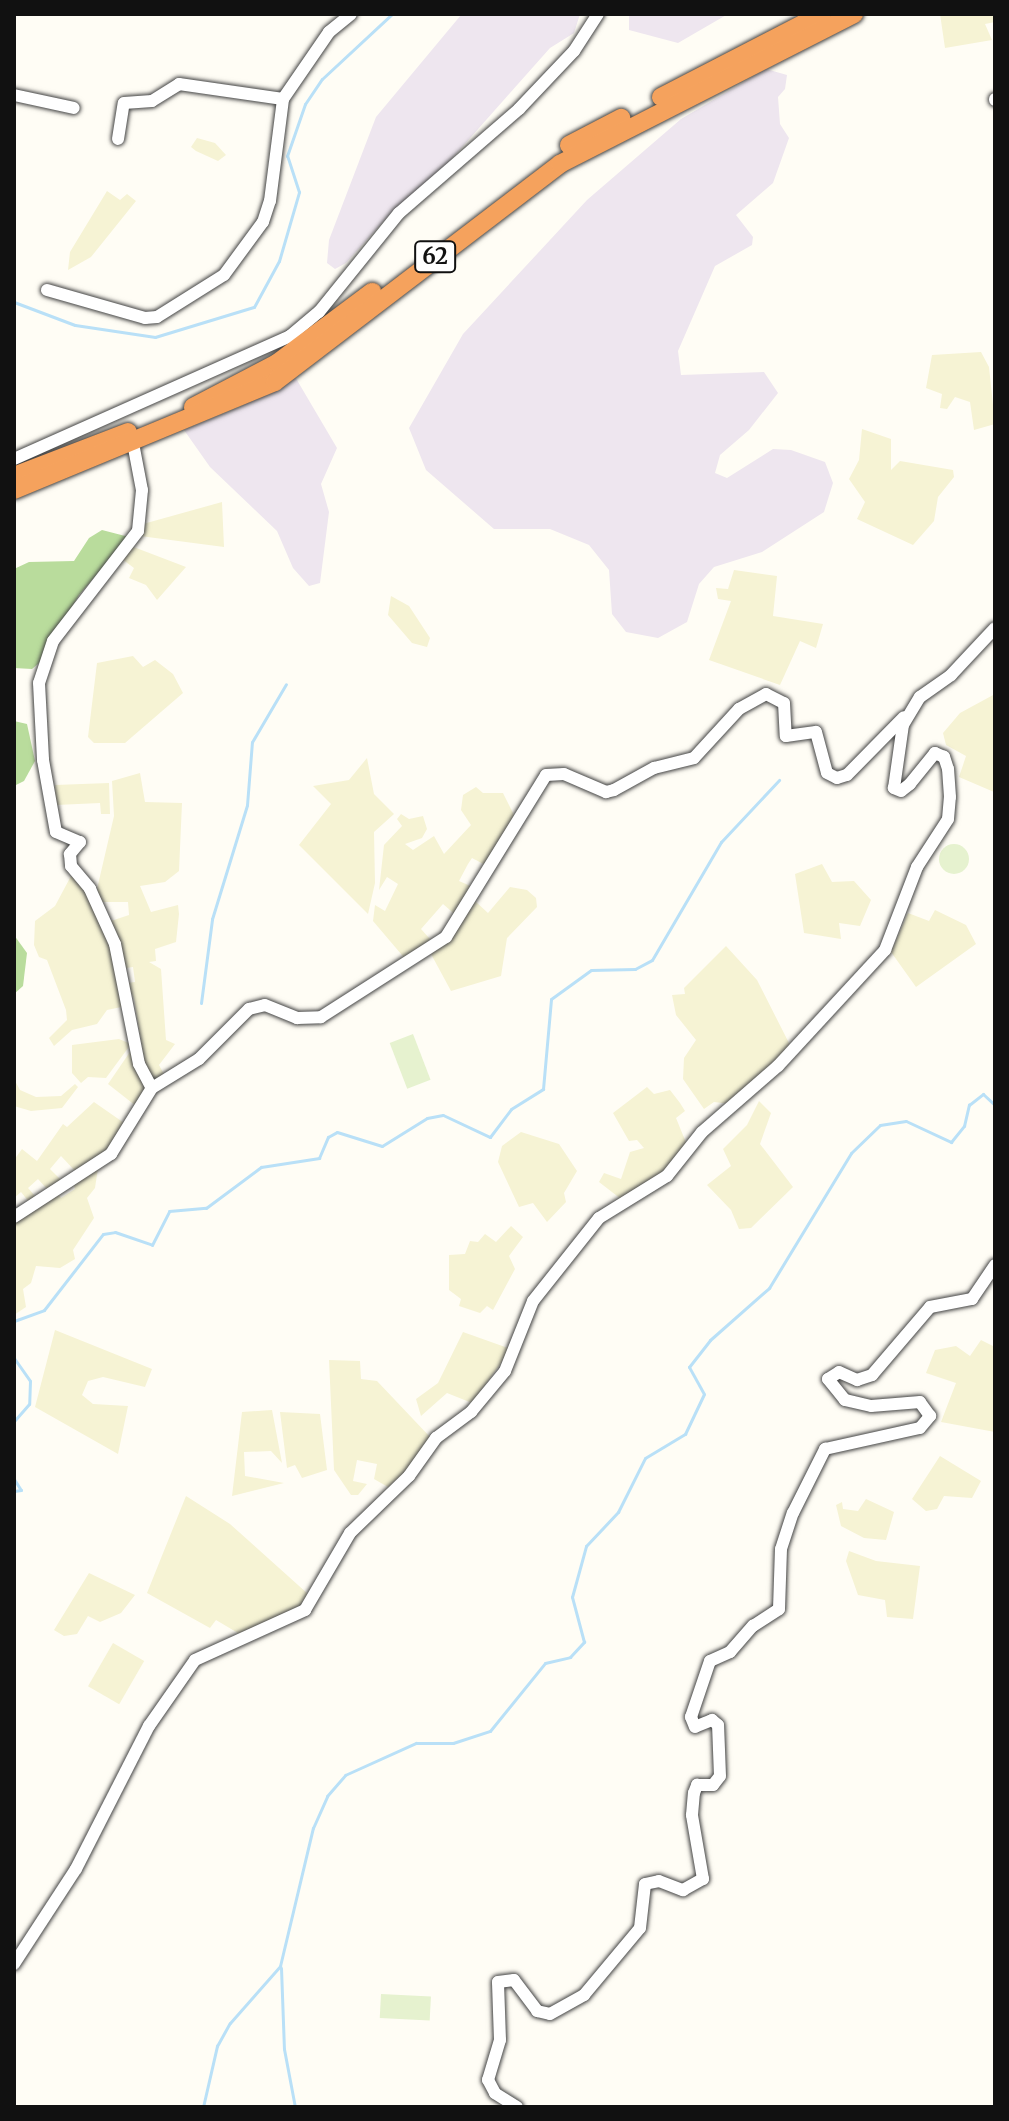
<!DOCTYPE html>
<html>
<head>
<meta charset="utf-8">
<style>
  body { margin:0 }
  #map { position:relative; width:1009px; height:2121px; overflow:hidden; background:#fffdf5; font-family:Merriweather,serif }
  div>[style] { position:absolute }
  .industrial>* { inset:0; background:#eee6ef }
  .farmland>* { inset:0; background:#f6f3d4; transform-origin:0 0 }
  .forest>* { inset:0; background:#b9dc9c }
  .pitch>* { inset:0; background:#e6f2cf; transform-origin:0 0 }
  .round { border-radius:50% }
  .stream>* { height:3px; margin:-1.5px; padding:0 1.5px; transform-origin:1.5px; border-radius:1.5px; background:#b9e0f7 }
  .roads { filter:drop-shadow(0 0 2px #444) drop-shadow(0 0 2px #444) }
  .minor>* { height:12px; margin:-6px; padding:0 6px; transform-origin:6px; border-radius:6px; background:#fff }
  .highway>* { height:18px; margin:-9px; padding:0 9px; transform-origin:9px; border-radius:9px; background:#f5a25d }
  span { translate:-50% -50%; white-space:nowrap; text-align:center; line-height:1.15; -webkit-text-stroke:8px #fff; paint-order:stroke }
  .shield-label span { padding:2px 6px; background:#fff; border:2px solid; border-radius:6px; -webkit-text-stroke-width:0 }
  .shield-label { font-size:22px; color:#111; font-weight:700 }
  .frame { position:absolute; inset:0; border:16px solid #111; pointer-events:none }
</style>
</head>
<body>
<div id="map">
  <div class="industrial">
    <i style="clip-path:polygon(580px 14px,574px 33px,550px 48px,448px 163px,390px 214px,346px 263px,335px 269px,327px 263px,329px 240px,376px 117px,461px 15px)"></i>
    <i style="clip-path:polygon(629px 14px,728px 14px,678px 43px,629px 30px)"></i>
    <i style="clip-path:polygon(766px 69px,787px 75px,785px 89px,778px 97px,780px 124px,789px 138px,773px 183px,736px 215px,753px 237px,752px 245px,715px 266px,678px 351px,681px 375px,764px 372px,778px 393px,749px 430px,720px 455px,715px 473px,727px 478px,773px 449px,791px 450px,825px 462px,833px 483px,824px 512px,762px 552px,714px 567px,699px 584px,687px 622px,658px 638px,626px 632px,612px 614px,609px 570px,589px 545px,550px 529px,494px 529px,426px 470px,409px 428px,463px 334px,587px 200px,681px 119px)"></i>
    <i style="clip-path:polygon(294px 375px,337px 448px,321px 484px,329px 512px,320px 583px,309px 586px,293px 568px,277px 531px,210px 467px,184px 430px,240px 407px)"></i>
  </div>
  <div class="farmland">
    <i style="clip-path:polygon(940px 14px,995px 14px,995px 22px,985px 24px,992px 40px,945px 48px)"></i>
    <i style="clip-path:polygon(197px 138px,215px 143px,226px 155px,218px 161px,196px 151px,191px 147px)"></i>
    <i style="clip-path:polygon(107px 191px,120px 200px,127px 194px,136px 201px,91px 257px,68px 270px,70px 252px)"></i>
    <i style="clip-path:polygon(981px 352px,989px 367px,995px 424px,974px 430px,970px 402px,955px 397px,947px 409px,940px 408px,942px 394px,926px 388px,932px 355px)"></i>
    <i style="clip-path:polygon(862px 429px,891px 439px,891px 470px,900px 461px,953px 470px,954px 477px,938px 497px,934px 521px,913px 545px,857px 519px,865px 502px,849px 479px,859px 460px)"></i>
    <i style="clip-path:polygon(222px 502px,224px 547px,140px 536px,143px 524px)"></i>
    <i style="clip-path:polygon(131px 546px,186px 567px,157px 600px,146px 585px,129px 578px,134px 568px,122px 559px)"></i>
    <i style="clip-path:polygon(734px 570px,777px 576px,773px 616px,823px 624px,816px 648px,800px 641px,780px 685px,709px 660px,731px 601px,718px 599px,716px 588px,728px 589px)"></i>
    <i style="clip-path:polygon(391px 596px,409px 606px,430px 638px,427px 647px,412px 643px,388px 615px)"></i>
    <i style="clip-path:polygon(133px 656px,143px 667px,155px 660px,173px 674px,183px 693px,125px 743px,94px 743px,88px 737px,97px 663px)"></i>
    <i style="clip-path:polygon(995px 694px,995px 790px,994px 792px,959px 777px,966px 756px,946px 745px,943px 733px,960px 713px)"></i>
    <i style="clip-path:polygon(367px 758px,374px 794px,394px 814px,374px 832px,375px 883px,368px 914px,299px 845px,331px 804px,313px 786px,349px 780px)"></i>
    <i style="clip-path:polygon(140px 773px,145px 802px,182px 803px,179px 871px,165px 882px,140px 886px,151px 912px,178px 905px,179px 914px,176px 942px,155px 949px,156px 961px,149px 962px,161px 969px,166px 1040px,175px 1044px,159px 1065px,165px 1076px,154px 1083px,147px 1076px,134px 999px,127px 983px,135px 982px,133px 967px,126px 968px,105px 923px,129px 915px,128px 902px,99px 902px,97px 889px,114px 816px,112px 781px)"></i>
    <i style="clip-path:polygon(109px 783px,110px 814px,101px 814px,100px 803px,56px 805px,55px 785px)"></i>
    <i style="clip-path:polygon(476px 787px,483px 793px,503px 793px,516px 819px,489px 867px,472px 858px,468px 864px,459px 881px,475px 888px,458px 917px,443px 904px,421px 929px,430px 939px,407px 961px,373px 921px,375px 905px,385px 911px,398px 884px,387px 877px,379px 890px,384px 845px,402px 826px,397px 819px,401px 814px,409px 819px,423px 816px,427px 829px,422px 838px,405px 844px,413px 850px,434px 836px,444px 854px,471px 825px,461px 810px,463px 795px)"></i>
    <i style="clip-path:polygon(822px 864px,832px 882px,854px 881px,871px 900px,860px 926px,839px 923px,841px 939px,804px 933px,795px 874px)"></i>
    <i style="clip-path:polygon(71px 876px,81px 881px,111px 944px,126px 1006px,107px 1010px,97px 1024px,72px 1030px,54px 1046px,49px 1038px,67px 1020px,66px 1010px,47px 960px,39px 957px,34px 945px,35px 921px,55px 906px)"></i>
    <i style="clip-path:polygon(510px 887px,527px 890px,536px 898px,537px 907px,507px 938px,501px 976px,451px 991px,431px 954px,475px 901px,488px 913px)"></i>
    <i style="clip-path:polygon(935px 910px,966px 925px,976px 944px,916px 987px,891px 952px,908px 913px,929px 921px)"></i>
    <i style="clip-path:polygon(726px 946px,757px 980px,790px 1045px,769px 1072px,730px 1104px,714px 1102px,704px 1109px,683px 1079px,684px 1058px,696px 1040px,676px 1015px,672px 995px,685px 994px,684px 988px)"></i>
    <i style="clip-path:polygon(119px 1039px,131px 1044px,106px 1078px,88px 1077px,81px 1083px,72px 1073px,72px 1045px)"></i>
    <i style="clip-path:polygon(132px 1049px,149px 1087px,136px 1106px,108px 1084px)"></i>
    <i style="clip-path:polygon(14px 1079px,20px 1090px,36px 1097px,61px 1096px,75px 1084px,78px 1087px,62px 1108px,31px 1111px,14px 1106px)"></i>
    <i style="clip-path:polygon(647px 1087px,654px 1094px,670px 1090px,680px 1103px,685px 1111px,676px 1118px,687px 1145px,674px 1165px,621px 1199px,599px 1182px,604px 1173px,621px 1179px,630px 1152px,644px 1148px,637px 1140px,629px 1141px,613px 1113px)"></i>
    <i style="clip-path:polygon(759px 1101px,771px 1113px,760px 1144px,793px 1187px,751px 1228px,739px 1229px,731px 1210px,707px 1185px,731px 1166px,723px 1149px,747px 1125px)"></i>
    <i style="clip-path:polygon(94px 1102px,127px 1125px,118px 1142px,76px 1172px,61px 1156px,50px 1169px,61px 1180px,47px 1189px,38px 1179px,28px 1188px,36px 1197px,29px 1202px,21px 1192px,14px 1198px,14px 1160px,22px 1149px,37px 1161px,63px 1124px,67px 1127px)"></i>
    <i style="clip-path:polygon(521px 1132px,559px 1144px,577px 1171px,564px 1193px,566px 1202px,547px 1222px,533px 1203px,519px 1207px,498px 1162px,502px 1146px)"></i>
    <i style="clip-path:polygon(98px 1168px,95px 1188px,87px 1198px,94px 1218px,73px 1250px,75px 1259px,60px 1268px,36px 1266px,31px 1283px,23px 1289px,26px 1307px,14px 1315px,14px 1221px,56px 1191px,61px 1198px,75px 1189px,72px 1181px)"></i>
    <i style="clip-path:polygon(511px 1226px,523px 1237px,509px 1256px,515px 1269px,493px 1310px,487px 1306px,480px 1313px,459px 1306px,461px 1299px,449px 1290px,449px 1255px,465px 1254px,470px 1241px,478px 1242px,485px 1234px,496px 1242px)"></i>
    <i style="clip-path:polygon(55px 1330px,152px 1369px,145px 1387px,103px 1377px,88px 1381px,82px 1395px,93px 1404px,128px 1406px,118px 1454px,35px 1407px)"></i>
    <i style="clip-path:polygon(463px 1332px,511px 1349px,472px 1403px,447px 1393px,421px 1416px,416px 1399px,438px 1383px)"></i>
    <i style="clip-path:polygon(981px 1340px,995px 1347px,995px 1432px,941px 1422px,956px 1383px,926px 1373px,935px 1350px,956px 1346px,970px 1356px)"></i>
    <i style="clip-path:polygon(329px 1360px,360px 1361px,361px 1379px,377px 1381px,431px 1438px,416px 1462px,388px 1487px,374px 1479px,377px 1464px,357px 1460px,353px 1481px,367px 1484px,358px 1495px,351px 1495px,334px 1470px)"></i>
    <i style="clip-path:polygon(272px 1410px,282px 1463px,271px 1451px,244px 1452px,245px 1476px,284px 1483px,232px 1496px,242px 1412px)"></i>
    <i style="clip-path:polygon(280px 1412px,320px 1414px,327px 1470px,302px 1478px,295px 1465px,287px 1468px)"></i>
    <i style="clip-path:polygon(940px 1456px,981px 1481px,972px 1498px,944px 1496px,937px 1509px,926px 1511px,912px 1499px)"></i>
    <i style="clip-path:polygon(186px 1496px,230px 1524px,308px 1594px,297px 1611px,243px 1636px,216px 1620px,210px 1628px,147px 1593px)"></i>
    <i style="clip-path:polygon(866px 1499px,894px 1512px,886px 1540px,864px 1538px,841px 1526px,836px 1505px,842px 1502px,843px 1509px,858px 1511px)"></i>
    <i style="clip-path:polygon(849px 1551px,876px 1561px,920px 1566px,913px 1619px,887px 1617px,885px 1600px,858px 1595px,846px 1561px)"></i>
    <i style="clip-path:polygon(89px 1573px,135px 1595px,121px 1613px,100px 1622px,88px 1616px,77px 1634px,64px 1636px,54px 1630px)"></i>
    <i style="left:113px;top:1643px;width:36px;height:50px;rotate:30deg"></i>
  </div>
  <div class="forest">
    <i style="clip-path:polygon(102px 530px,129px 537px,79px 595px,39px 663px,32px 669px,14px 668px,14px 569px,29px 562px,74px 561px,89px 538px)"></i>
    <i style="clip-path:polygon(14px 721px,27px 724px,35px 761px,24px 781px,14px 786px)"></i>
    <i style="clip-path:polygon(14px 935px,27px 953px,23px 986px,14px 994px)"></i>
  </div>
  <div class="pitch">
    <i class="round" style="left:939px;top:844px;width:30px;height:30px"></i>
    <i style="left:413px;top:1034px;width:49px;height:25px;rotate:69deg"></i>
    <i style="left:381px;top:1994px;width:50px;height:24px;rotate:3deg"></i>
  </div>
  <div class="stream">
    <i style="left:14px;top:302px;width:65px;rotate:20.7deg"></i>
    <i style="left:75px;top:325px;width:81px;rotate:8.5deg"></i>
    <i style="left:155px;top:337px;width:103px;rotate:-16.9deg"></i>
    <i style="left:254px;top:307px;width:52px;rotate:-61.5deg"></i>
    <i style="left:279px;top:261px;width:72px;rotate:-73.8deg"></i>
    <i style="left:299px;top:192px;width:38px;rotate:-108deg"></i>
    <i style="left:287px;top:156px;width:55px;rotate:-70.9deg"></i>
    <i style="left:305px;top:104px;width:30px;rotate:-56deg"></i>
    <i style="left:322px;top:79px;width:96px;rotate:-42.9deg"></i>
    <i style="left:201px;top:1003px;width:85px;rotate:-82.5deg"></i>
    <i style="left:212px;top:919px;width:119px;rotate:-72.9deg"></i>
    <i style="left:247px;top:805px;width:63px;rotate:-85.5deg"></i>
    <i style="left:252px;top:742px;width:67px;rotate:-59.6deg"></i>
    <i style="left:14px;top:1321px;width:32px;rotate:-20deg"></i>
    <i style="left:44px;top:1310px;width:96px;rotate:-52.2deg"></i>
    <i style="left:103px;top:1234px;width:12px;rotate:-9deg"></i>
    <i style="left:115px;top:1232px;width:39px;rotate:19deg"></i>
    <i style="left:152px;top:1245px;width:38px;rotate:-63deg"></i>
    <i style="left:169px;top:1211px;width:37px;rotate:-5deg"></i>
    <i style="left:206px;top:1208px;width:69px;rotate:-36.7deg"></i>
    <i style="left:261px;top:1167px;width:59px;rotate:-8.8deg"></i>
    <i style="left:319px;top:1158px;width:23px;rotate:-67deg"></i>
    <i style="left:328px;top:1137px;width:10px;rotate:-29deg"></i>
    <i style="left:337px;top:1132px;width:47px;rotate:17.3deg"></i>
    <i style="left:382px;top:1146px;width:53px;rotate:-31.9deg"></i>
    <i style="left:427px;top:1118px;width:16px;rotate:-11deg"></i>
    <i style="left:443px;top:1115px;width:52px;rotate:25.1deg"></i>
    <i style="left:490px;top:1137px;width:35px;rotate:-53deg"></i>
    <i style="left:511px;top:1109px;width:38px;rotate:-32deg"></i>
    <i style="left:543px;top:1089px;width:90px;rotate:-84.9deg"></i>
    <i style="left:551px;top:999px;width:49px;rotate:-35.9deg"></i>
    <i style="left:591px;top:970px;width:44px;rotate:-1.3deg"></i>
    <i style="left:635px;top:969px;width:19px;rotate:-28deg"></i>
    <i style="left:652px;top:960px;width:137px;rotate:-59.7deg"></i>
    <i style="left:721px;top:842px;width:85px;rotate:-46.9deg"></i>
    <i style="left:14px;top:1358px;width:28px;rotate:55deg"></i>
    <i style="left:30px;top:1381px;width:23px;rotate:92deg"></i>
    <i style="left:29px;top:1404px;width:23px;rotate:131deg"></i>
    <i style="left:14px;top:1479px;width:13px;rotate:58deg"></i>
    <i style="left:21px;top:1490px;width:7px;rotate:172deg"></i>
    <i style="left:281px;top:1968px;width:81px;rotate:87.9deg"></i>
    <i style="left:284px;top:2049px;width:59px;rotate:79.3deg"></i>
    <i style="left:203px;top:2107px;width:63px;rotate:-77.1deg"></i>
    <i style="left:217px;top:2046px;width:26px;rotate:-61deg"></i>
    <i style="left:230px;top:2023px;width:76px;rotate:-48.7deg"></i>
    <i style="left:280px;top:1966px;width:142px;rotate:-76.6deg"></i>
    <i style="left:313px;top:1828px;width:35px;rotate:-66deg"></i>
    <i style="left:327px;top:1796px;width:28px;rotate:-49deg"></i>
    <i style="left:345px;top:1775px;width:78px;rotate:-24.3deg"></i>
    <i style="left:416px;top:1743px;width:37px"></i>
    <i style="left:453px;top:1743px;width:39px;rotate:-18deg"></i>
    <i style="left:490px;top:1731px;width:87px;rotate:-51deg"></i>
    <i style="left:545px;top:1663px;width:26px;rotate:-13deg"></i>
    <i style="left:570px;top:1657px;width:21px;rotate:-47deg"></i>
    <i style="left:584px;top:1642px;width:47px;rotate:-104.9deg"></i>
    <i style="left:572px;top:1597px;width:53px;rotate:-74.6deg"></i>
    <i style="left:586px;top:1546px;width:47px;rotate:-46.7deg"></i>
    <i style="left:618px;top:1512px;width:60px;rotate:-63.4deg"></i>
    <i style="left:645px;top:1458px;width:47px;rotate:-31deg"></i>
    <i style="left:685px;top:1434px;width:44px;rotate:-64.6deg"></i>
    <i style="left:704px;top:1394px;width:31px;rotate:-119deg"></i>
    <i style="left:689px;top:1367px;width:34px;rotate:-52deg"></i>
    <i style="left:710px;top:1340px;width:79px;rotate:-41.4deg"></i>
    <i style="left:769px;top:1288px;width:158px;rotate:-58.7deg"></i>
    <i style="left:851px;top:1153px;width:40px;rotate:-44deg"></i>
    <i style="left:880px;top:1125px;width:26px;rotate:-9deg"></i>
    <i style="left:906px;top:1121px;width:50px;rotate:25deg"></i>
    <i style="left:951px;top:1142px;width:21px;rotate:-51deg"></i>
    <i style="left:964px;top:1126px;width:22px;rotate:-77deg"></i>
    <i style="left:969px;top:1105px;width:18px;rotate:-38deg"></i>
    <i style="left:983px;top:1094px;width:16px;rotate:43deg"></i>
  </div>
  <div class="roads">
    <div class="minor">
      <i style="left:14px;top:95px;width:61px;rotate:12.2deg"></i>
      <i style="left:995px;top:100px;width:1px;rotate:-90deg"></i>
      <i style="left:118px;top:139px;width:36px;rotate:-81deg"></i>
      <i style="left:124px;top:103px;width:28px;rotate:-4deg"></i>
      <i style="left:152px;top:101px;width:32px;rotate:-32deg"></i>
      <i style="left:179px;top:84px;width:105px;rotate:8.2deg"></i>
      <i style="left:283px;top:99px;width:81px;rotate:-55.5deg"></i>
      <i style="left:329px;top:32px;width:28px;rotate:-39deg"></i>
      <i style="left:47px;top:290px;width:102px;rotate:15.9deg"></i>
      <i style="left:145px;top:318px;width:12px;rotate:-5deg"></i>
      <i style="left:157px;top:317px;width:79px;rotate:-32.1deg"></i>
      <i style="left:224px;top:275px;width:66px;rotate:-53.7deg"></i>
      <i style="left:263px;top:222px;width:22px;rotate:-72deg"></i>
      <i style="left:270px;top:201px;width:103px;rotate:-82.7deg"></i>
      <i style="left:300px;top:346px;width:14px;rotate:-135deg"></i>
      <i style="left:290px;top:336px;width:38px;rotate:-40deg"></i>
      <i style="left:319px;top:312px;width:127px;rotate:-51.1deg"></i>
      <i style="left:399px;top:213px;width:159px;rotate:-40.9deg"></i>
      <i style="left:519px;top:109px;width:80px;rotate:-46.5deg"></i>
      <i style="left:574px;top:51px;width:44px;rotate:-57deg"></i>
      <i style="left:133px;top:443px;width:48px;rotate:79.2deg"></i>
      <i style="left:142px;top:490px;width:41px;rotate:95.6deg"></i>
      <i style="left:138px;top:531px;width:139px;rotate:127.7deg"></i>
      <i style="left:53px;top:641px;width:44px;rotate:108.4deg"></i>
      <i style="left:39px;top:683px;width:77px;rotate:87deg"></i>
      <i style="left:43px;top:760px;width:73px;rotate:79.8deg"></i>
      <i style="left:56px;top:832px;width:26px;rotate:23deg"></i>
      <i style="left:80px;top:842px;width:16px;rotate:130deg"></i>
      <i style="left:70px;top:854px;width:12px;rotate:85deg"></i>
      <i style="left:71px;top:866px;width:30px;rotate:50deg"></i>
      <i style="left:90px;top:889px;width:60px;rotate:65.6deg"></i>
      <i style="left:115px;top:944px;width:122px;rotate:78.7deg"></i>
      <i style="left:139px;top:1064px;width:27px;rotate:62deg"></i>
      <i style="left:14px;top:459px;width:302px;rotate:-24deg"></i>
      <i style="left:14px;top:1217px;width:116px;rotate:-33deg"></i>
      <i style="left:111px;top:1154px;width:78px;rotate:-58.2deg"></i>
      <i style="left:152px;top:1088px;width:55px;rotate:-31.7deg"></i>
      <i style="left:199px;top:1059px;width:71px;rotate:-45deg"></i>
      <i style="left:249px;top:1009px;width:16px;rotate:-14deg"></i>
      <i style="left:265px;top:1005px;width:35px;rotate:22deg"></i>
      <i style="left:297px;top:1018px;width:24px;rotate:-2deg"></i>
      <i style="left:321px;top:1017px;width:148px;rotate:-32.6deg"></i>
      <i style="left:446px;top:937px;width:190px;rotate:-58.3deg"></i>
      <i style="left:546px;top:775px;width:18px;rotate:-3deg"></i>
      <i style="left:564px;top:774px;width:46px;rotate:23.2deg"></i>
      <i style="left:606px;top:792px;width:8px;rotate:-14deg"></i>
      <i style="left:614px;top:790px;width:46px;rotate:-28.8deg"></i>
      <i style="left:654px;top:768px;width:41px;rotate:-14deg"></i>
      <i style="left:694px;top:758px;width:67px;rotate:-47.4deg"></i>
      <i style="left:739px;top:709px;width:31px;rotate:-29deg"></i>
      <i style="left:766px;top:694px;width:20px;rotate:27deg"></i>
      <i style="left:784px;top:703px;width:33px;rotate:87deg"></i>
      <i style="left:786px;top:736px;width:30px;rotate:-8deg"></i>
      <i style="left:816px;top:732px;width:42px;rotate:75deg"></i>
      <i style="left:827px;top:773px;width:11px;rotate:27deg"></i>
      <i style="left:837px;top:778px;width:10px;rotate:-17deg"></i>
      <i style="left:847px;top:775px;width:81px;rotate:-45.5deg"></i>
      <i style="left:14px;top:1964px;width:113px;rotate:-56.9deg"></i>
      <i style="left:76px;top:1869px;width:161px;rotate:-63deg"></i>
      <i style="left:149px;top:1726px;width:80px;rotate:-55.1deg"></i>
      <i style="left:195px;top:1660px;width:121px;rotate:-24.4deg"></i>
      <i style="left:305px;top:1610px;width:89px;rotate:-59.7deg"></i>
      <i style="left:350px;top:1533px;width:82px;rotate:-44deg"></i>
      <i style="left:409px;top:1476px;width:47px;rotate:-54.6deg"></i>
      <i style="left:436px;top:1438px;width:44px;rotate:-36.6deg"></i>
      <i style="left:471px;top:1412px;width:53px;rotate:-50.3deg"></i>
      <i style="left:505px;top:1371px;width:75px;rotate:-68.2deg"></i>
      <i style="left:533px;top:1301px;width:106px;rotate:-51.5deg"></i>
      <i style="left:599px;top:1218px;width:80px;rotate:-31.7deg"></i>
      <i style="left:667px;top:1176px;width:56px;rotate:-51.5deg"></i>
      <i style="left:702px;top:1132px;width:101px;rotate:-41deg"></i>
      <i style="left:778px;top:1066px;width:158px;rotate:-47.3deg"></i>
      <i style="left:885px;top:950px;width:89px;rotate:-68.9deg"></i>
      <i style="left:917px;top:867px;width:57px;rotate:-57.1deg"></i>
      <i style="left:948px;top:819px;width:22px;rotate:-85deg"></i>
      <i style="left:950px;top:797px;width:28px;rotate:-94deg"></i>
      <i style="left:948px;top:769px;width:13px;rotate:-108deg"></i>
      <i style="left:944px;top:757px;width:10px;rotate:-156deg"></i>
      <i style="left:935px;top:753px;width:40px;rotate:129deg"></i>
      <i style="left:910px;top:784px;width:11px;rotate:142deg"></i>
      <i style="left:901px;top:791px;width:8px;rotate:-157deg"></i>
      <i style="left:894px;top:788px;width:64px;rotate:-81.9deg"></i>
      <i style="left:903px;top:725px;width:33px;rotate:-59deg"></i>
      <i style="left:920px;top:697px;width:38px;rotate:-35deg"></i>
      <i style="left:951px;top:675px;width:64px;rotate:-46.9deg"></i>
      <i style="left:517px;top:2107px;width:26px;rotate:-148deg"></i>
      <i style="left:495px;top:2093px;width:15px;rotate:-118deg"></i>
      <i style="left:488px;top:2080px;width:42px;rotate:-73.3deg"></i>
      <i style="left:500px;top:2040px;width:58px;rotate:-92deg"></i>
      <i style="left:498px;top:1982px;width:16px;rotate:-7deg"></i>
      <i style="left:514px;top:1980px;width:39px;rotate:53deg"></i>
      <i style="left:537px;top:2011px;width:13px;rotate:13deg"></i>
      <i style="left:550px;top:2014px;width:39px;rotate:-29deg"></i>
      <i style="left:584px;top:1995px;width:87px;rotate:-50.1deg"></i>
      <i style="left:640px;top:1928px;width:44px;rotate:-83.5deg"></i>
      <i style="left:645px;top:1884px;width:14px;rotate:-12deg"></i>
      <i style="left:659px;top:1881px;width:26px;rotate:21deg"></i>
      <i style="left:683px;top:1890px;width:23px;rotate:-29deg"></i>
      <i style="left:703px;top:1879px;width:65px;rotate:-99.8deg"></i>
      <i style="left:692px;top:1815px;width:22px;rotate:-85deg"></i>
      <i style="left:694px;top:1793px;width:9px;rotate:-69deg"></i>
      <i style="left:697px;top:1785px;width:16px"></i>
      <i style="left:713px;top:1785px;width:11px;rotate:-52deg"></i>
      <i style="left:720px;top:1776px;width:51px;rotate:-92.2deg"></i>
      <i style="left:718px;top:1725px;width:8px;rotate:-140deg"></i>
      <i style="left:712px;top:1720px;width:18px;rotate:158deg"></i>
      <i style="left:695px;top:1727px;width:11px;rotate:-112deg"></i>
      <i style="left:691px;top:1717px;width:59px;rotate:-71.3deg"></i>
      <i style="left:710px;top:1661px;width:22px;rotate:-24deg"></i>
      <i style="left:730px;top:1652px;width:35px;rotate:-49deg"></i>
      <i style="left:753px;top:1626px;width:31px;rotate:-33deg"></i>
      <i style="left:779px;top:1609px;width:60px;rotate:-88.1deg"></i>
      <i style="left:781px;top:1549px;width:38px;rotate:-72deg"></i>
      <i style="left:793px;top:1513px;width:72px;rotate:-63.4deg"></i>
      <i style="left:825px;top:1449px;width:97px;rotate:-12.5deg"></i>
      <i style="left:920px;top:1428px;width:16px;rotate:-50deg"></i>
      <i style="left:930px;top:1416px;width:17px;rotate:-126deg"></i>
      <i style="left:920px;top:1402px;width:49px;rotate:175.3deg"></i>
      <i style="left:871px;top:1406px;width:27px;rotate:-167deg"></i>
      <i style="left:845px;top:1400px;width:27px;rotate:-129deg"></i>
      <i style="left:828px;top:1379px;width:13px;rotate:-32deg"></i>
      <i style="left:839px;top:1372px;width:20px;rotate:24deg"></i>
      <i style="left:857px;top:1380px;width:16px;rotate:-18deg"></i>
      <i style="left:872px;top:1375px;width:89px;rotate:-49.5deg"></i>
      <i style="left:930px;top:1307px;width:43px;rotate:-10.8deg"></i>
      <i style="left:972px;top:1299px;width:41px;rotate:-55.9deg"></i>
    </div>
    <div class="highway">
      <i style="left:661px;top:97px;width:181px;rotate:-27.3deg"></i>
      <i style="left:569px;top:145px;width:59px;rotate:-27.4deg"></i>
      <i style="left:193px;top:407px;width:95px;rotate:-27.6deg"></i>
      <i style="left:277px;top:363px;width:119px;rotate:-36.8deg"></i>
      <i style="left:14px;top:476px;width:122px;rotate:-21.1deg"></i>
      <i style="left:14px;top:490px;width:282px;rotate:-22.5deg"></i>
      <i style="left:275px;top:382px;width:359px;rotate:-37.4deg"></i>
      <i style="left:560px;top:164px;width:330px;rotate:-27deg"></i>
    </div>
  </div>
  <div class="shield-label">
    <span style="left:435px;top:257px">62</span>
  </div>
  <div class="frame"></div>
</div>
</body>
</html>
